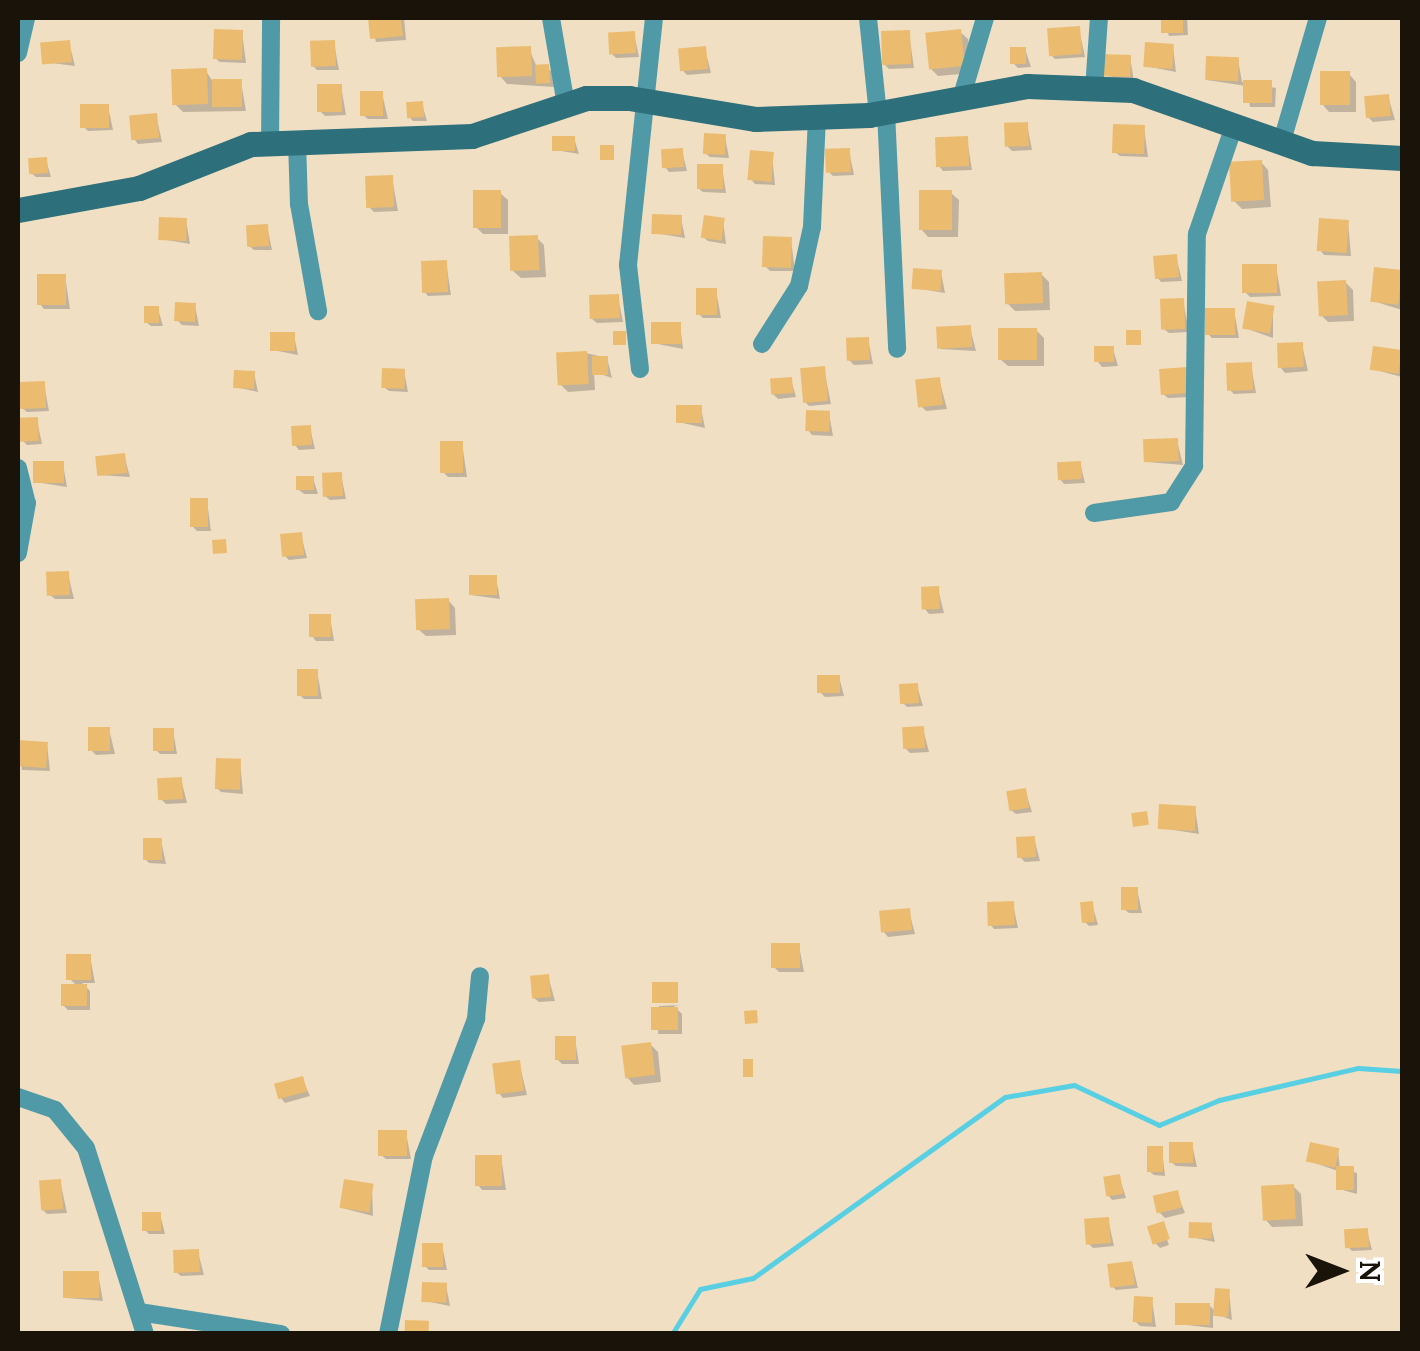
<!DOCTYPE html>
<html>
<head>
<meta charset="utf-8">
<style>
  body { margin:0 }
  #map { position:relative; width:1420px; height:1351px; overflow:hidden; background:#f1dfc3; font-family:Lora,serif }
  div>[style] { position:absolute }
  .shadow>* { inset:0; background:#0003 }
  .stream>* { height:5px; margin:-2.5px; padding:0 2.5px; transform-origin:2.5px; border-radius:2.5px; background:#58cfe2 }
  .building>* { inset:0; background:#ebbc70; transform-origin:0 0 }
  .minor>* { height:18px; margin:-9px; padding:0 9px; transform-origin:9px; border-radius:9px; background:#509aa7 }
  .secondary>* { height:25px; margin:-12.5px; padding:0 12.5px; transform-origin:12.5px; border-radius:12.5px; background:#2d707b }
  span { translate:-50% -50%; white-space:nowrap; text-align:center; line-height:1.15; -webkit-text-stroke:8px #fff; paint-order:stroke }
  .frame { position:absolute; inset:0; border:20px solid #191309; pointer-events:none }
  .north { position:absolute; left:1290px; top:1221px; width:100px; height:100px; -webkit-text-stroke:8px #fff; paint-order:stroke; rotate:90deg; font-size:28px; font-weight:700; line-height:40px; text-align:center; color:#191309 }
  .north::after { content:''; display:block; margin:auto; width:35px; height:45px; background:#191309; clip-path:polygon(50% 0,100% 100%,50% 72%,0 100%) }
</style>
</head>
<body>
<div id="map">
  <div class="shadow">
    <i style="clip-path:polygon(370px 18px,404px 18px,406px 40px,376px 42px)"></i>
    <i style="clip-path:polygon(1163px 18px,1187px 18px,1188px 35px,1169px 36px)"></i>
    <i style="clip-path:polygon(1079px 29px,1085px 57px,1055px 59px,1050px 54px)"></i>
    <i style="clip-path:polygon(242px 32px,246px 63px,220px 62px,215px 58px)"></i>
    <i style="clip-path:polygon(960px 32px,968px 39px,972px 73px,938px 76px,931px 69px)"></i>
    <i style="clip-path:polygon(909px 33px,914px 68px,889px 69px,884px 64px)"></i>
    <i style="clip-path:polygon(634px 34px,639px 57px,616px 58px,611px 53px)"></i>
    <i style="clip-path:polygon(69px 42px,75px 66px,44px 62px)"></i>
    <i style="clip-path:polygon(334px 43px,339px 70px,317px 70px,313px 66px)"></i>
    <i style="clip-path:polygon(1173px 47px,1176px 72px,1145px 66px)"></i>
    <i style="clip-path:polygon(529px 49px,537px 67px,553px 71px,554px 87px,507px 84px,500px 76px)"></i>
    <i style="clip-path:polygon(705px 49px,711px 73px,687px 75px,682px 70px)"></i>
    <i style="clip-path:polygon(1025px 49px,1031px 67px,1018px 68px,1013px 63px)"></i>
    <i style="clip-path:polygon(1130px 57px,1134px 81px,1102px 75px)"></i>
    <i style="clip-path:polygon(1238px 60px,1242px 82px,1276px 88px,1275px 107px,1250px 107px,1246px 86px,1207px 80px)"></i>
    <i style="clip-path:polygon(206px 71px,213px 82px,241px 82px,246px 111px,183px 112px,175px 104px)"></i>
    <i style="clip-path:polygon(1349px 74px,1356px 82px,1356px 112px,1329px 112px,1322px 104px)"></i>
    <i style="clip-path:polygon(341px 86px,346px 115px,325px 116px,320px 111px)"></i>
    <i style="clip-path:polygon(382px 93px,388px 119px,368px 119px,363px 115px)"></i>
    <i style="clip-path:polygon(1388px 96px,1395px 120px,1373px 122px,1368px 117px)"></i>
    <i style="clip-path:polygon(422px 104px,427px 121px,413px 121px,409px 117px)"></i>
    <i style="clip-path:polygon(108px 106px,113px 130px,88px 131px,84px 127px)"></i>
    <i style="clip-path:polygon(156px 115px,162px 142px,138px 144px,134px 139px)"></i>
    <i style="clip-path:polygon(1027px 124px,1032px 150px,1012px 151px,1007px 146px)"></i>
    <i style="clip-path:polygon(1144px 127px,1148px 157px,1120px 156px,1115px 152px)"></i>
    <i style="clip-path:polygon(725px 137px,729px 158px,710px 157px,705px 153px)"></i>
    <i style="clip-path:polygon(574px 138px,579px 154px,555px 150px)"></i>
    <i style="clip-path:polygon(967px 139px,972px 170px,943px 171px,939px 166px)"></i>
    <i style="clip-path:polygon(682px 151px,687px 171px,669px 172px,665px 167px)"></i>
    <i style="clip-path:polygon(849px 151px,854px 175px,833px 176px,829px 172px)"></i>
    <i style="clip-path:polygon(772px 154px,775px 185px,755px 184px,751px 179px)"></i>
    <i style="clip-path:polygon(46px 160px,51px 177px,36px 177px,31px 173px)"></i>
    <i style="clip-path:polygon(1261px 162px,1268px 170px,1271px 207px,1242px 209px,1234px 201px)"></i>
    <i style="clip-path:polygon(722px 167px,726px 193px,703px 192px,698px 188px)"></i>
    <i style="clip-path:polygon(392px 178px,398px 211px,374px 212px,369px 207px)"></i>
    <i style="clip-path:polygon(500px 193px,508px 200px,508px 234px,483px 234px,476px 227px)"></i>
    <i style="clip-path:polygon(951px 193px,959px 200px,958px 237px,928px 237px,921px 229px)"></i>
    <i style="clip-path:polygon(681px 218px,685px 238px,654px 233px)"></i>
    <i style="clip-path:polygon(186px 220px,190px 244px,161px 239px)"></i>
    <i style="clip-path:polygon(723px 220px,726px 244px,708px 241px,703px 237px)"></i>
    <i style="clip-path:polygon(1348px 222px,1351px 256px,1324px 255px,1320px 250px)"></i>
    <i style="clip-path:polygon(267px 226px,272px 250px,254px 250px,249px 246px)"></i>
    <i style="clip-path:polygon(537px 238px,544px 245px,546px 277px,521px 278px,513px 271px)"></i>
    <i style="clip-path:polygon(791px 240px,795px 271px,770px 271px,765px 266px)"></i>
    <i style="clip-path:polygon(1176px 256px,1182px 281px,1161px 282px,1157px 277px)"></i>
    <i style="clip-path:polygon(446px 262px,451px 295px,428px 296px,424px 291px)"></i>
    <i style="clip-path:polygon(1276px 266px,1281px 296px,1250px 297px,1245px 292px)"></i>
    <i style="clip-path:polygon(1376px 270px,1402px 272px,1402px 310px,1373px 301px)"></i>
    <i style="clip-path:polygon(941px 272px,945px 293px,915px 288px)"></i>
    <i style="clip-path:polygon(1041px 274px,1049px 282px,1050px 310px,1015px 311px,1007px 303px)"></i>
    <i style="clip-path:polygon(65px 276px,70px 309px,44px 309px,40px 304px)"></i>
    <i style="clip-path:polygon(1345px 282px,1353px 290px,1354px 321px,1328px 322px,1321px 315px)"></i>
    <i style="clip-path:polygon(716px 290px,721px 318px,703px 318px,699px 314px)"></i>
    <i style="clip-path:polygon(618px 297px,623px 322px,597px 323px,592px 319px)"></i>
    <i style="clip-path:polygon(1183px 301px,1189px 332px,1169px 333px,1164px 329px)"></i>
    <i style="clip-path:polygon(195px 306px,199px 326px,182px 325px,177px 320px)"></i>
    <i style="clip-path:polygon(1273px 308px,1273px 338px,1245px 328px)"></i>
    <i style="clip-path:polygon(158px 309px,163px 326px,151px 326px,146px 322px)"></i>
    <i style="clip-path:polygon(1234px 310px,1239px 338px,1212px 338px,1208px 334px)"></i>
    <i style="clip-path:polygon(680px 325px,683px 349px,653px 343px)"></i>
    <i style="clip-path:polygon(970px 328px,976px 351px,940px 349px)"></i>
    <i style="clip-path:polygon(1036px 330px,1044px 338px,1044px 366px,1008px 366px,1000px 359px)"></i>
    <i style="clip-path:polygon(294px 335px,298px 355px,273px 350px)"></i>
    <i style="clip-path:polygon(868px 339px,873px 364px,854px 365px,849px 360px)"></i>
    <i style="clip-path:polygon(1302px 345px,1308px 371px,1285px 373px,1281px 368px)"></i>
    <i style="clip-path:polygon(1113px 349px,1118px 366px,1102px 367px,1098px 362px)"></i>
    <i style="clip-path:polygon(1375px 349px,1402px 352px,1402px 377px,1372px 369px)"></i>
    <i style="clip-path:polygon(586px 353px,607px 358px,612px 378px,594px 372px,595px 390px,568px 392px,560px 384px)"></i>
    <i style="clip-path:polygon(1251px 365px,1256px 393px,1234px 394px,1229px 389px)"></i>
    <i style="clip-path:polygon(824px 369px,831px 404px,809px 406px,804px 401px)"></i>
    <i style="clip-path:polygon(1186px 369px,1192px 397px,1168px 398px,1163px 394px)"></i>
    <i style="clip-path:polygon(404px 371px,408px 392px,389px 391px,384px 387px)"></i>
    <i style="clip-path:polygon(254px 373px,258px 392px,235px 387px)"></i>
    <i style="clip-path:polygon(939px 379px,947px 409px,926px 411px,921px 406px)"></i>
    <i style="clip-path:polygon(791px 380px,796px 397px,778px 399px,773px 394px)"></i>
    <i style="clip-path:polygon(44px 384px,49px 411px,27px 412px,22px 408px)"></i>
    <i style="clip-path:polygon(701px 408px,705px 428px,678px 422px)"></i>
    <i style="clip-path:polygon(829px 413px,833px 436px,812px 435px,808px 430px)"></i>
    <i style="clip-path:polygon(37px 420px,42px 444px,27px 445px,22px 440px)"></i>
    <i style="clip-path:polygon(310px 428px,315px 449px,299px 450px,295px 445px)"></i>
    <i style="clip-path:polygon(1177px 441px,1183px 465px,1147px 462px)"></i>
    <i style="clip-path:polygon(462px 443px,467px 477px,448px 477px,443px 472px)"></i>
    <i style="clip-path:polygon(124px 455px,130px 477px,99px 475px)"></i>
    <i style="clip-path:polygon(1080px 463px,1085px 483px,1064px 484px,1060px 479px)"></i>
    <i style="clip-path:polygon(63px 464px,67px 487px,35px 482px)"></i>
    <i style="clip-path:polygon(341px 475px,346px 499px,330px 500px,325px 496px)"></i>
    <i style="clip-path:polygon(313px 478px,318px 494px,304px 494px,299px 490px)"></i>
    <i style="clip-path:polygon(207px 501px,211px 531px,197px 531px,192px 526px)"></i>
    <i style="clip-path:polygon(301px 535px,307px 558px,289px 560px,284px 555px)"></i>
    <i style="clip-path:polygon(68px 574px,74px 599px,55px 599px,50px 595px)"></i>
    <i style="clip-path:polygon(496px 578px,500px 599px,471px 595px)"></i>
    <i style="clip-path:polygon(938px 589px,944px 613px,929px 614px,925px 609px)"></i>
    <i style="clip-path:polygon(448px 600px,455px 608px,456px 635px,426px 636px,418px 629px)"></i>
    <i style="clip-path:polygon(330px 617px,334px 641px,316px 641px,312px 636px)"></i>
    <i style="clip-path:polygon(317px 671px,322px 699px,304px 699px,300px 695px)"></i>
    <i style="clip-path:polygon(839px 677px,844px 696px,825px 697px,821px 693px)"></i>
    <i style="clip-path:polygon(917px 686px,923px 706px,907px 707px,902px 702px)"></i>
    <i style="clip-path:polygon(109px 729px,115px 754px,96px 755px,91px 750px)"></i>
    <i style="clip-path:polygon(923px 729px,929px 752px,910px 753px,905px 748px)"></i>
    <i style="clip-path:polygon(173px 730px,177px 754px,160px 754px,156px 750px)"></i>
    <i style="clip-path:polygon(18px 743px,47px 744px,50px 771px,22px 770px)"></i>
    <i style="clip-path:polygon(240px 761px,243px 794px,221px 792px,217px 788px)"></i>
    <i style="clip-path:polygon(181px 779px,187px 803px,166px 804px,161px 799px)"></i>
    <i style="clip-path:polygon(1025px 790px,1032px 812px,1016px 814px,1011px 810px)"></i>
    <i style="clip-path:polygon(1195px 808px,1199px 834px,1161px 828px)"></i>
    <i style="clip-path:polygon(1034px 838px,1040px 861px,1025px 862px,1020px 857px)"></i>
    <i style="clip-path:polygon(161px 840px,166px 864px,149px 863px,145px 859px)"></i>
    <i style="clip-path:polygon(1137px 889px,1142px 913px,1129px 913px,1124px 909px)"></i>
    <i style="clip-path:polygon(1013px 904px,1018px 928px,994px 929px,990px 924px)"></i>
    <i style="clip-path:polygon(1092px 904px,1098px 925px,1089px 926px,1085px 922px)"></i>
    <i style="clip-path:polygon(909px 911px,915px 934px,888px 937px,884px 932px)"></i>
    <i style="clip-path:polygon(799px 946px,804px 972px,779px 972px,774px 967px)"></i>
    <i style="clip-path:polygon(90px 956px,95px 983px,82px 983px,90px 991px,90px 1010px,68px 1010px,63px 1005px,78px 987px,70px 979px)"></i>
    <i style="clip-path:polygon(548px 976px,555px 1001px,539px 1002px,534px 998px)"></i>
    <i style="clip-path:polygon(681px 1005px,674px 1006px,682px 1014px,682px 1034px,658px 1034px,659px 1006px)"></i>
    <i style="clip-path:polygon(575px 1039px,579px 1064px,562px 1064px,557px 1059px)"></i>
    <i style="clip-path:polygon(651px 1045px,658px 1052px,661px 1082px,634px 1085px,627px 1077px)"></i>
    <i style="clip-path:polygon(519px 1062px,527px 1095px,503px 1098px,499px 1093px)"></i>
    <i style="clip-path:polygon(302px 1078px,310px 1096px,285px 1103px,281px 1098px)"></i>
    <i style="clip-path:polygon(406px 1133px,411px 1159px,386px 1159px,381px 1155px)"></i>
    <i style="clip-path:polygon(1192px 1144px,1197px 1167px,1176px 1166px,1171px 1162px)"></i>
    <i style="clip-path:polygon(1162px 1149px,1165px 1176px,1154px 1175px,1149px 1171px)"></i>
    <i style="clip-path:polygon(1338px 1150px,1340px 1169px,1357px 1173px,1357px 1194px,1339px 1189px,1338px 1171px,1309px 1161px)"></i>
    <i style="clip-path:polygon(501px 1157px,506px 1190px,482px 1190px,478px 1185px)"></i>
    <i style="clip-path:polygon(1119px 1176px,1126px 1198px,1112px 1200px,1108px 1195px)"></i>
    <i style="clip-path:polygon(60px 1181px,67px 1213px,47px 1214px,43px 1210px)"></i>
    <i style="clip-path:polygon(372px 1186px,373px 1216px,342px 1208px)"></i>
    <i style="clip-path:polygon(1293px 1186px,1301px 1194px,1303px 1226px,1272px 1227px,1265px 1219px)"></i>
    <i style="clip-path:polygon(1177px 1193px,1185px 1213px,1165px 1218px,1160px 1213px)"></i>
    <i style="clip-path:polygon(160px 1214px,165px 1234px,149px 1234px,145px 1230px)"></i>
    <i style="clip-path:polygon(1108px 1219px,1114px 1246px,1093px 1248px,1088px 1243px)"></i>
    <i style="clip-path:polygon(1162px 1226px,1169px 1245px,1160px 1248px,1156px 1244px)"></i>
    <i style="clip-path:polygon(1211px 1226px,1215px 1242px,1191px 1237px)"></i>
    <i style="clip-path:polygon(1367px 1231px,1372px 1250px,1352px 1251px,1348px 1247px)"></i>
    <i style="clip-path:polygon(442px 1245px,447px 1270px,429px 1270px,425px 1266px)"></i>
    <i style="clip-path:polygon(198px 1252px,204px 1275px,181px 1276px,176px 1272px)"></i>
    <i style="clip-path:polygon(1132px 1263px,1138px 1288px,1116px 1290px,1112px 1286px)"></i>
    <i style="clip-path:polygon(98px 1274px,103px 1301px,67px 1298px)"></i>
    <i style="clip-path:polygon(446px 1285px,450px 1306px,425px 1301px)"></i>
    <i style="clip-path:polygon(1229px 1292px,1232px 1320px,1213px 1313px,1213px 1328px,1178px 1324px,1209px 1305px,1216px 1312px)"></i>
    <i style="clip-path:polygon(1152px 1300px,1156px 1327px,1140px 1326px,1135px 1321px)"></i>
  </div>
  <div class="stream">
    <i style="left:672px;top:1334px;width:53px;rotate:-58.1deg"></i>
    <i style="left:700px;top:1289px;width:54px;rotate:-11.7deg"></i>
    <i style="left:753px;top:1278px;width:310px;rotate:-35.7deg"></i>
    <i style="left:1005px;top:1097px;width:70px;rotate:-9.9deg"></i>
    <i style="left:1074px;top:1085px;width:94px;rotate:25.2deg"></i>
    <i style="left:1159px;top:1125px;width:65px;rotate:-22.6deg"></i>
    <i style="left:1219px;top:1100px;width:143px;rotate:-13deg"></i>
    <i style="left:1358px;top:1068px;width:44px;rotate:3.9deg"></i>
  </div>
  <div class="building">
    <i style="clip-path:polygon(368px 18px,401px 18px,403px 36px,370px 39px)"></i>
    <i style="left:1161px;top:18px;width:22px;height:15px"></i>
    <i style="left:1080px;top:26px;width:28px;height:33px;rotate:86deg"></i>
    <i style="left:214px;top:29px;width:29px;height:30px;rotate:2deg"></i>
    <i style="left:961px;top:29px;width:37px;height:36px;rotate:84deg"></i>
    <i style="left:910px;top:30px;width:34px;height:29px;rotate:88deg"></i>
    <i style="left:635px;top:31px;width:22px;height:27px;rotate:87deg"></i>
    <i style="left:70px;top:40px;width:22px;height:30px;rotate:85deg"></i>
    <i style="left:335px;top:40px;width:26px;height:25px;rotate:88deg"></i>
    <i style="left:1145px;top:42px;width:29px;height:25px;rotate:4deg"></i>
    <i style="left:531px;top:46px;width:30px;height:35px;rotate:88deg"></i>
    <i style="left:706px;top:46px;width:23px;height:28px;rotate:85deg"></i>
    <i style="left:1010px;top:47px;width:16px;height:17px"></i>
    <i style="left:1101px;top:54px;width:30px;height:22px;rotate:2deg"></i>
    <i style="left:1206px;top:56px;width:33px;height:24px;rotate:2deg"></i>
    <i style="left:549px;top:64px;width:19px;height:14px;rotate:87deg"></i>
    <i style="left:207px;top:68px;width:36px;height:36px;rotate:88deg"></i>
    <i style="left:1320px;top:71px;width:30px;height:34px"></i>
    <i style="left:212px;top:79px;width:30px;height:28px"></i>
    <i style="left:1243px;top:80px;width:29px;height:23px"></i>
    <i style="left:317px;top:84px;width:25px;height:28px"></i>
    <i style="left:360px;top:91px;width:23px;height:25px"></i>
    <i style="left:1389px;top:94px;width:22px;height:25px;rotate:85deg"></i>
    <i style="left:423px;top:101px;width:16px;height:17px;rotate:86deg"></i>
    <i style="left:80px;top:104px;width:29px;height:24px"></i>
    <i style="left:157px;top:113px;width:25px;height:28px;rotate:85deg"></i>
    <i style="left:1028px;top:122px;width:24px;height:24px;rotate:88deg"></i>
    <i style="left:1113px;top:124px;width:32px;height:29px;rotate:2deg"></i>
    <i style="left:704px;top:133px;width:22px;height:21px;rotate:3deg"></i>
    <i style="left:575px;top:136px;width:15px;height:23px;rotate:90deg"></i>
    <i style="left:968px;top:136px;width:30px;height:33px;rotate:88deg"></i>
    <i style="left:600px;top:145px;width:14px;height:15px"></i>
    <i style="left:683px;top:148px;width:19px;height:22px;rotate:87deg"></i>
    <i style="left:850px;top:148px;width:24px;height:25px;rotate:88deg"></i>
    <i style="left:750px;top:150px;width:24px;height:30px;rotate:5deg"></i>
    <i style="left:47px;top:157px;width:16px;height:19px;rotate:86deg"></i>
    <i style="left:1262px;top:160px;width:40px;height:33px;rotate:87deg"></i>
    <i style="left:697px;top:164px;width:26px;height:25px"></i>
    <i style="left:393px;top:175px;width:32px;height:28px;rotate:88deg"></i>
    <i style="left:473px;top:190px;width:28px;height:38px"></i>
    <i style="left:919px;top:190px;width:33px;height:40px"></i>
    <i style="left:652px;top:214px;width:30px;height:20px;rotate:2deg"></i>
    <i style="left:704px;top:215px;width:21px;height:23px;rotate:8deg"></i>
    <i style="left:159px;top:217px;width:28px;height:23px;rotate:2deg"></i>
    <i style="left:1319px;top:218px;width:30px;height:33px;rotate:4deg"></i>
    <i style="left:268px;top:224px;width:22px;height:22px;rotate:87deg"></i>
    <i style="left:538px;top:235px;width:35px;height:29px;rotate:88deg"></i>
    <i style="left:763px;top:236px;width:29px;height:31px;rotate:2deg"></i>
    <i style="left:1177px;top:254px;width:23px;height:24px;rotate:85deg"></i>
    <i style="left:447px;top:260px;width:32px;height:26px;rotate:88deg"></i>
    <i style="left:1242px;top:264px;width:35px;height:29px"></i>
    <i style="left:1374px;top:267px;width:28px;height:35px;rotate:6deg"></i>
    <i style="left:913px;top:268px;width:29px;height:21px;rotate:4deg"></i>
    <i style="left:1042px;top:272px;width:31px;height:38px;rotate:88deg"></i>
    <i style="left:37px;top:274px;width:29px;height:31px"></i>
    <i style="left:1346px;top:280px;width:35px;height:29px;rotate:87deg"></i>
    <i style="left:696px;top:288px;width:21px;height:27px"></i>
    <i style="left:619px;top:294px;width:24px;height:30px;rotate:88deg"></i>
    <i style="left:1184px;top:298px;width:31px;height:24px;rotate:88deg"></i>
    <i style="left:1247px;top:301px;width:28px;height:28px;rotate:10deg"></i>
    <i style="left:175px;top:302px;width:21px;height:19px;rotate:3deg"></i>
    <i style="left:144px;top:306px;width:15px;height:17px"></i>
    <i style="left:1205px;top:308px;width:30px;height:27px"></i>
    <i style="left:651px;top:322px;width:30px;height:22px"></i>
    <i style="left:971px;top:325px;width:22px;height:35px;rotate:87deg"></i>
    <i style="left:998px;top:328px;width:39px;height:32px"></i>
    <i style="left:1141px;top:330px;width:15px;height:15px;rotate:90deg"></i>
    <i style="left:613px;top:331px;width:13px;height:14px"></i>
    <i style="left:270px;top:332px;width:25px;height:19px"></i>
    <i style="left:869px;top:337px;width:23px;height:23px;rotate:88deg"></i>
    <i style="left:1303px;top:342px;width:25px;height:26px;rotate:88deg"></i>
    <i style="left:1114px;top:346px;width:16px;height:20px;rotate:90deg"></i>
    <i style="left:1373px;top:346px;width:29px;height:24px;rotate:8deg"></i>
    <i style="left:587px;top:351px;width:33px;height:31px;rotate:87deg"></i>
    <i style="left:592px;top:356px;width:16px;height:19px"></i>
    <i style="left:1252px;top:362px;width:28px;height:26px;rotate:88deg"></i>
    <i style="left:825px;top:366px;width:35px;height:25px;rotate:85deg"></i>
    <i style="left:1187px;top:367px;width:26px;height:28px;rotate:86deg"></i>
    <i style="left:382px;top:368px;width:23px;height:20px;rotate:2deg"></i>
    <i style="left:234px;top:370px;width:21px;height:18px;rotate:3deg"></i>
    <i style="left:792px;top:377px;width:16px;height:22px;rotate:86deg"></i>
    <i style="left:940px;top:377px;width:28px;height:25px;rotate:84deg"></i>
    <i style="left:45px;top:381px;width:27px;height:26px;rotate:88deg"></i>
    <i style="left:676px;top:405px;width:26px;height:18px"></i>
    <i style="left:806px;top:410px;width:24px;height:21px;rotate:2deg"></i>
    <i style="left:38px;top:417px;width:24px;height:19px;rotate:88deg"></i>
    <i style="left:311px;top:425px;width:20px;height:20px;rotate:87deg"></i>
    <i style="left:1178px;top:438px;width:23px;height:35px;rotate:88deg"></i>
    <i style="left:440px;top:441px;width:23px;height:32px"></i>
    <i style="left:125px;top:453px;width:20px;height:30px;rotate:84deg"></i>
    <i style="left:33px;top:461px;width:31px;height:22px"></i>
    <i style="left:1081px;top:461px;width:18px;height:24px;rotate:87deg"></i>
    <i style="left:342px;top:472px;width:24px;height:20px;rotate:88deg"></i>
    <i style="left:314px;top:476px;width:14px;height:18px;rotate:90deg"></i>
    <i style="left:190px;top:498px;width:18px;height:29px"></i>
    <i style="left:302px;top:532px;width:23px;height:22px;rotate:85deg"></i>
    <i style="left:226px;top:539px;width:14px;height:14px;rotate:86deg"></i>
    <i style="left:69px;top:571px;width:24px;height:23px;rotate:88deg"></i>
    <i style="left:497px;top:575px;width:20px;height:28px;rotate:90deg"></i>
    <i style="left:939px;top:586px;width:23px;height:18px;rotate:88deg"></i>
    <i style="left:449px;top:598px;width:31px;height:34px;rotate:88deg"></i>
    <i style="left:309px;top:614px;width:22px;height:23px"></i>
    <i style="left:297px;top:669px;width:21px;height:27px"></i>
    <i style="left:840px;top:675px;width:18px;height:23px;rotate:90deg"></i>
    <i style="left:918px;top:683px;width:20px;height:19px;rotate:87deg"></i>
    <i style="left:924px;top:726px;width:22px;height:22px;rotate:87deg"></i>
    <i style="left:88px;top:727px;width:22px;height:24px"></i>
    <i style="left:153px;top:728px;width:21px;height:23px"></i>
    <i style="left:18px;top:740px;width:30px;height:26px;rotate:4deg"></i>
    <i style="left:216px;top:758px;width:25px;height:31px;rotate:2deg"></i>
    <i style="left:182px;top:777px;width:22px;height:25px;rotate:87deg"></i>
    <i style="left:1026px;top:788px;width:20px;height:20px;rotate:81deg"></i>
    <i style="left:1159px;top:804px;width:37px;height:25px;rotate:3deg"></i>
    <i style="left:1147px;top:811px;width:14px;height:16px;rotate:82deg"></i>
    <i style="left:1035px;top:836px;width:21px;height:19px;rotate:87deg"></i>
    <i style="left:143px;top:838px;width:19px;height:22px"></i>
    <i style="left:1121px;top:887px;width:17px;height:23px"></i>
    <i style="left:1014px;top:901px;width:24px;height:27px;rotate:88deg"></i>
    <i style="left:1093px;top:901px;width:21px;height:13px;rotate:85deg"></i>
    <i style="left:910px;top:908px;width:22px;height:31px;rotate:85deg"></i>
    <i style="left:800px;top:943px;width:25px;height:29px;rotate:90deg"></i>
    <i style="left:66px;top:954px;width:25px;height:26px"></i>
    <i style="left:549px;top:974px;width:23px;height:19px;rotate:85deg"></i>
    <i style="left:652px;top:982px;width:26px;height:21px"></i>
    <i style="left:61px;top:984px;width:26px;height:22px"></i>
    <i style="left:651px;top:1007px;width:27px;height:23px"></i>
    <i style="left:757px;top:1010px;width:13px;height:13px;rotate:86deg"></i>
    <i style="left:555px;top:1036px;width:21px;height:24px"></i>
    <i style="left:651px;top:1042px;width:33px;height:30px;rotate:83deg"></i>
    <i style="left:743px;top:1059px;width:10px;height:18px"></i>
    <i style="left:520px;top:1060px;width:31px;height:28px;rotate:83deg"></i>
    <i style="left:303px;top:1076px;width:16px;height:30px;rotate:75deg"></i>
    <i style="left:378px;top:1130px;width:29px;height:26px"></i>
    <i style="left:1169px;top:1142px;width:24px;height:21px"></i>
    <i style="left:1310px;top:1142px;width:30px;height:20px;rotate:12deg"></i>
    <i style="left:1147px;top:1146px;width:16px;height:26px"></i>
    <i style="left:475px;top:1155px;width:27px;height:31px"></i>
    <i style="left:1354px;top:1166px;width:24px;height:18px;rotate:90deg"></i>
    <i style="left:1120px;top:1174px;width:20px;height:17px;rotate:81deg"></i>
    <i style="left:61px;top:1179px;width:30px;height:22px;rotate:86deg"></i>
    <i style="left:344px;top:1179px;width:30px;height:29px;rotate:9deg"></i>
    <i style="left:1294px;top:1184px;width:35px;height:33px;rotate:87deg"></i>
    <i style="left:1178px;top:1190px;width:18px;height:26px;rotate:77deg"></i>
    <i style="left:142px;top:1212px;width:19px;height:19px"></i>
    <i style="left:1109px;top:1217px;width:26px;height:25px;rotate:86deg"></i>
    <i style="left:1164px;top:1221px;width:19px;height:18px;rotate:72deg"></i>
    <i style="left:1189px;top:1222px;width:23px;height:16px;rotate:2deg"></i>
    <i style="left:1368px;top:1228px;width:19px;height:24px;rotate:87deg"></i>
    <i style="left:422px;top:1243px;width:21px;height:24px"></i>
    <i style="left:199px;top:1249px;width:23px;height:26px;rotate:88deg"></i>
    <i style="left:1132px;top:1261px;width:24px;height:25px;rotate:83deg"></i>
    <i style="left:99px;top:1271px;width:27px;height:36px;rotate:90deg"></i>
    <i style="left:422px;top:1282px;width:25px;height:20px;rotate:2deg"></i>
    <i style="left:1215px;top:1288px;width:15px;height:28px;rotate:4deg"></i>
    <i style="left:1134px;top:1296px;width:19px;height:26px;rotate:3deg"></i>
    <i style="left:1175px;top:1303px;width:35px;height:22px"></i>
    <i style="left:405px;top:1320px;width:24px;height:14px;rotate:2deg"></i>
  </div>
  <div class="minor">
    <i style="left:551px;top:18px;width:88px;rotate:80.2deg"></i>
    <i style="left:868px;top:18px;width:97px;rotate:84.1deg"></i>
    <i style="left:18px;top:53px;width:36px;rotate:-77deg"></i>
    <i style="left:1094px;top:89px;width:71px;rotate:-86deg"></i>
    <i style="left:961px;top:99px;width:84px;rotate:-73.5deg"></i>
    <i style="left:886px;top:112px;width:237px;rotate:87.3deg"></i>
    <i style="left:297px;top:141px;width:63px;rotate:88.2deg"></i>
    <i style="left:299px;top:204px;width:109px;rotate:79.9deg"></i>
    <i style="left:1282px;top:141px;width:128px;rotate:-73.7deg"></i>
    <i style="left:270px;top:143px;width:125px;rotate:-89.5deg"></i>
    <i style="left:762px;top:344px;width:69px;rotate:-57.5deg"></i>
    <i style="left:799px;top:286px;width:60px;rotate:-77.6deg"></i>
    <i style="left:812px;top:227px;width:110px;rotate:-87.4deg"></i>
    <i style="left:640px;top:369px;width:105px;rotate:-96.6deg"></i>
    <i style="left:628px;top:265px;width:248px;rotate:-84deg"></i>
    <i style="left:18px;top:468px;width:36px;rotate:76deg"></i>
    <i style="left:27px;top:503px;width:51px;rotate:100.2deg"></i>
    <i style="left:1094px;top:513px;width:78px;rotate:-8.1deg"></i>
    <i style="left:1171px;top:502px;width:43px;rotate:-57.4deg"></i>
    <i style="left:1194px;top:466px;width:232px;rotate:-89.3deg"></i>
    <i style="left:1197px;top:234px;width:117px;rotate:-71.1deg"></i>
    <i style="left:18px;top:1097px;width:39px;rotate:19deg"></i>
    <i style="left:55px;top:1110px;width:49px;rotate:50.8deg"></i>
    <i style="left:86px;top:1148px;width:195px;rotate:72.4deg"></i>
    <i style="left:139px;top:1312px;width:144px;rotate:8.8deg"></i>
    <i style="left:388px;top:1334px;width:182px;rotate:-78.6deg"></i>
    <i style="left:424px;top:1156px;width:147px;rotate:-69.2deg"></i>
    <i style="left:476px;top:1019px;width:43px;rotate:-84.7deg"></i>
  </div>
  <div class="secondary">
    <i style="left:18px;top:210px;width:123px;rotate:-10.3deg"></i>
    <i style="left:139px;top:188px;width:120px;rotate:-21.4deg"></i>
    <i style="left:251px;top:144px;width:221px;rotate:-2.1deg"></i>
    <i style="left:472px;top:136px;width:120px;rotate:-18.4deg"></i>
    <i style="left:586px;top:98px;width:43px"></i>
    <i style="left:629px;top:98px;width:129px;rotate:9.4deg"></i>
    <i style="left:756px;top:119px;width:113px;rotate:-2deg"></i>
    <i style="left:869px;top:115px;width:161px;rotate:-10.4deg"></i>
    <i style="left:1027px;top:86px;width:106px;rotate:2.2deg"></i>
    <i style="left:1133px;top:90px;width:190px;rotate:19.4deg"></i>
    <i style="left:1312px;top:153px;width:90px;rotate:3.2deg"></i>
  </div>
  <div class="frame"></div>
  <div class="north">N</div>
</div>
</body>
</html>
